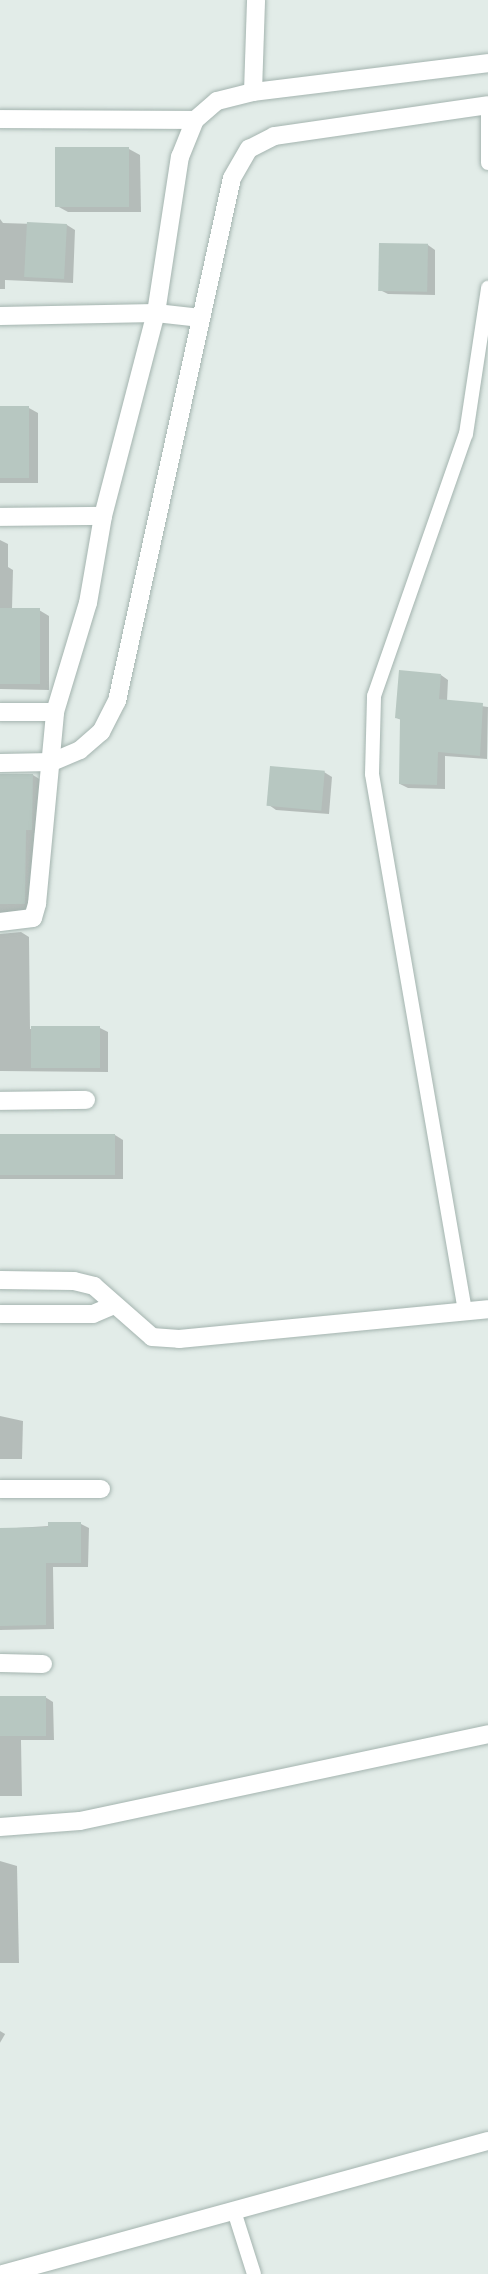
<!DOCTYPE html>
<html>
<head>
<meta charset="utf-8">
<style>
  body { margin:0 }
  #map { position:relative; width:488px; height:2274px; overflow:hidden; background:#e2ece8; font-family:"Nunito Sans",sans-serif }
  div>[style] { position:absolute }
  .shadow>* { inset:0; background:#0003; transform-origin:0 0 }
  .building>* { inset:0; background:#b7c7c1; transform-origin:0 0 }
  .roads { filter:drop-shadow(0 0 2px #a4b4af) drop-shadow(0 0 2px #a4b4af) }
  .lane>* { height:14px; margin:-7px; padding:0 7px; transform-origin:7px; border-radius:7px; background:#fff }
  .street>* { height:18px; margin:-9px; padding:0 9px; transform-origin:9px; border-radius:9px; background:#fff }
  span { translate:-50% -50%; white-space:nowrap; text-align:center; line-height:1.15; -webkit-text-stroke:4.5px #f2f9f6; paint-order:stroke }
</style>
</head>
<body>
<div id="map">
  <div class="shadow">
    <i style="clip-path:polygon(129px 149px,140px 155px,141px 212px,68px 212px,57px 206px)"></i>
    <i style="clip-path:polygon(0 219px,3px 223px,67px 225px,75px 230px,73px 283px,5px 280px,5px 289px,0 289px)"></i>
    <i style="clip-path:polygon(428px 245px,435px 250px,435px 295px,388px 294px,380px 290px)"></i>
    <i style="clip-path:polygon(29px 408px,38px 413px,38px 483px,0 483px,0 409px)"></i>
    <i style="clip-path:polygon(0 540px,8px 544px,8px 567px,13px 570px,12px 609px,39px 610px,49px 616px,49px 690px,0 689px)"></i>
    <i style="clip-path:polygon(441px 675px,448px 680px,447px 701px,488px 707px,487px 759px,445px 756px,445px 789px,408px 788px,400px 784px,401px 720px,397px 718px)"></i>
    <i style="clip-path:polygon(324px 772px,332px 777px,329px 814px,276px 810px,269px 805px)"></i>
    <i style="clip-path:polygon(0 775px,33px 775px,41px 780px,40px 833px,34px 833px,33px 907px,0 921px)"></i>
    <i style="clip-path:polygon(21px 932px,29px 937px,30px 1029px,100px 1028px,108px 1032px,108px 1072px,0 1071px,0 934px)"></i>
    <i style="clip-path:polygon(0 1135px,115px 1135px,123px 1140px,123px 1179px,0 1179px)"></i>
    <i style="clip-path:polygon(0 1416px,23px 1421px,22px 1459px,0 1459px)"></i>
    <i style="clip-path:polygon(81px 1524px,89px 1528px,88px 1567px,53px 1567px,54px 1629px,0 1630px,0 1529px)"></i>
    <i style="clip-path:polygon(0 1697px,45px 1697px,53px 1702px,54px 1740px,21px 1740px,22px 1796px,0 1796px)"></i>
    <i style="clip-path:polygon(0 1861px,17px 1866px,19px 1963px,0 1963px)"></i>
    <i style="left:0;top:2031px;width:6px;height:43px;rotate:31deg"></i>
  </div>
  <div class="building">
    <i style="left:55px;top:147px;width:74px;height:60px"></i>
    <i style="left:27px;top:222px;width:40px;height:55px;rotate:3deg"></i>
    <i style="left:379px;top:243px;width:49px;height:48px;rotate:1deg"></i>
    <i style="left:0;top:406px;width:29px;height:72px"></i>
    <i style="left:0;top:608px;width:40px;height:76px"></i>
    <i style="clip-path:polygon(399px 670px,441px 674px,439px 699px,483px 703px,480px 756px,438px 752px,437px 785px,399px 784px,400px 719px,395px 718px)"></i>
    <i style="left:270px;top:766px;width:55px;height:40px;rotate:5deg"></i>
    <i style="clip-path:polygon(0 774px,33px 774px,32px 830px,26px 830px,25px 904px,0 904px)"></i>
    <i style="left:100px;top:1026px;width:42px;height:69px;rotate:90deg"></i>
    <i style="left:0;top:1134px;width:115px;height:41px"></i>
    <i style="clip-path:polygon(48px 1522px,81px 1522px,81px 1563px,46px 1563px,46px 1625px,0 1626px,0 1528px,48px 1527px)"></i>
    <i style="left:0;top:1696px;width:46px;height:40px"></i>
  </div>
  <div class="roads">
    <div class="lane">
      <i style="left:488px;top:105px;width:58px;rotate:90deg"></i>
      <i style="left:465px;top:1311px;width:545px;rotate:-99.83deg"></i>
      <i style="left:372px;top:774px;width:78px;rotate:-88.5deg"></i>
      <i style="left:374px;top:696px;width:278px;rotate:-70.7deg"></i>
      <i style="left:466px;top:434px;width:148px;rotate:-81.4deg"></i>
      <i style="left:234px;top:2211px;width:66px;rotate:72.4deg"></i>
    </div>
    <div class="street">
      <i style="left:253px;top:92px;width:92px;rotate:-88.1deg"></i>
      <i style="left:0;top:119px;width:195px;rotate:0.3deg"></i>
      <i style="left:0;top:316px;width:156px;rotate:-1.1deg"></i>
      <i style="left:156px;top:313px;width:45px;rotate:6.3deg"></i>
      <i style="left:0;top:517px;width:103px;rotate:-0.6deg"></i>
      <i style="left:0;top:712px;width:55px"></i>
      <i style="left:0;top:763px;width:52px;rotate:-1.1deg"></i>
      <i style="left:52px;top:762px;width:30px;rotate:-23deg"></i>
      <i style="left:80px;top:750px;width:28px;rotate:-41deg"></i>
      <i style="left:101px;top:732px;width:35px;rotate:-63deg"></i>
      <i style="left:117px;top:701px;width:535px;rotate:-77.6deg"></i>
      <i style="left:232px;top:178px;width:34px;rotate:-60deg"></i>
      <i style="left:249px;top:149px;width:28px;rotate:-27deg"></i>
      <i style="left:274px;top:136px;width:216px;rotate:-8.2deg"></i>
      <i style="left:0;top:922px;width:33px;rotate:-7deg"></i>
      <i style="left:33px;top:918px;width:15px;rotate:-74deg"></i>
      <i style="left:37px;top:904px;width:193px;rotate:-84.6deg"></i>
      <i style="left:55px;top:712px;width:114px;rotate:-73.2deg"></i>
      <i style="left:88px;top:603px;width:88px;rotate:-80.2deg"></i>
      <i style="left:103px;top:516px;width:210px;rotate:-75.4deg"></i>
      <i style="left:156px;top:313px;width:158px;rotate:-81.3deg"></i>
      <i style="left:180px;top:157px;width:40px;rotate:-68deg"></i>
      <i style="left:195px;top:120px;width:29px;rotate:-41deg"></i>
      <i style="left:217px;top:101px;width:37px;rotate:-14deg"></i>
      <i style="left:253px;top:92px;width:237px;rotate:-7deg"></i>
      <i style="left:0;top:1101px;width:86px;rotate:-0.7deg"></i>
      <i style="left:0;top:1280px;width:74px;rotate:0.8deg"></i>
      <i style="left:74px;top:1281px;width:21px;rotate:14deg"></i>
      <i style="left:94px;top:1286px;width:77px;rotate:41.3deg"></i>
      <i style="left:152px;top:1337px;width:27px;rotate:4deg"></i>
      <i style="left:179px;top:1339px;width:310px;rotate:-5.5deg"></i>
      <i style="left:0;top:1314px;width:93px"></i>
      <i style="left:93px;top:1314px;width:21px;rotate:-23deg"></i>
      <i style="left:0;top:1489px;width:101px"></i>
      <i style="left:0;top:1663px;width:43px;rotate:1.3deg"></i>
      <i style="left:0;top:1827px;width:80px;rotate:-4.3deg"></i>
      <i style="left:80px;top:1821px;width:417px;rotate:-12deg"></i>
      <i style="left:3px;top:2274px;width:503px;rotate:-15.34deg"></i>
    </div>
  </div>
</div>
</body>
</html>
